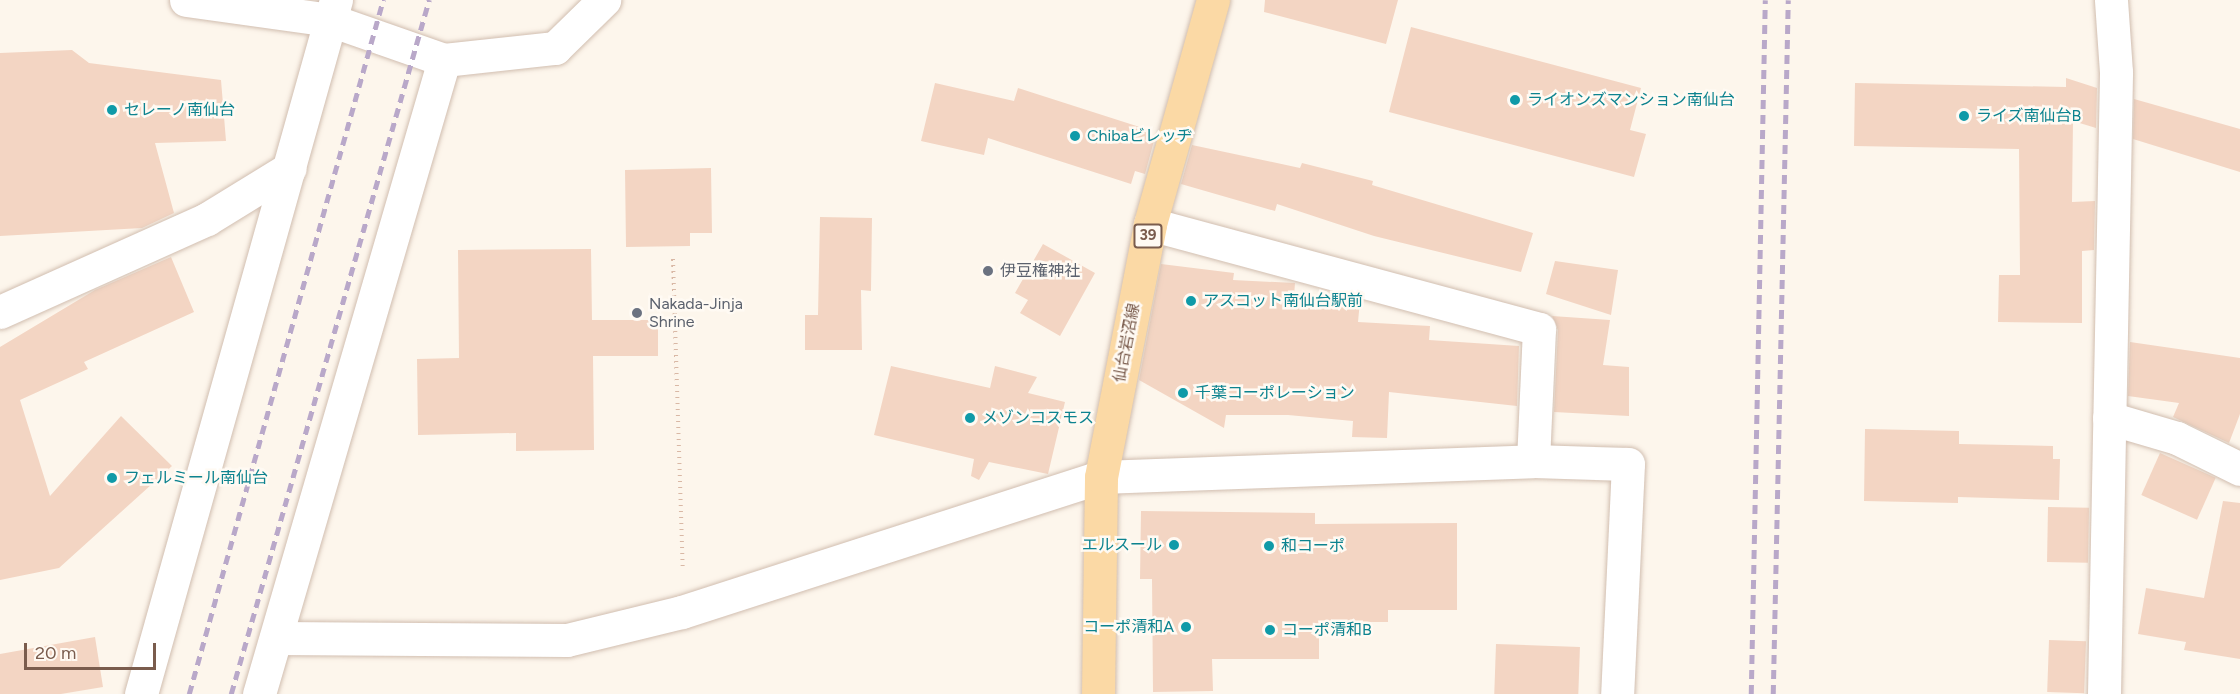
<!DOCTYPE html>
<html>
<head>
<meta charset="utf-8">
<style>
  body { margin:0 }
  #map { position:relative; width:2240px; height:694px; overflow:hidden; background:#fdf6ec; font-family:Figtree,"Noto Sans JP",sans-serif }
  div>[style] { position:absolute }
  .building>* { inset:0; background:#f3d5c3; transform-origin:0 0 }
  .path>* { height:4px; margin-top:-2px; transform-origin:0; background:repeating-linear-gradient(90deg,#d9b8a5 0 1.5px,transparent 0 6px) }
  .roads { filter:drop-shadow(0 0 2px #d1beb0) drop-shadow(0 0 2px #d1beb0) }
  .street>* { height:33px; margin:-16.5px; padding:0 16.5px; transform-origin:16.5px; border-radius:16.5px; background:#fff }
  .primary>* { height:33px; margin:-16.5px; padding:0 16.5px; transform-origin:16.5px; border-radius:16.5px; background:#fbd9a5 }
  .rail>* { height:4.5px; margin-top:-2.25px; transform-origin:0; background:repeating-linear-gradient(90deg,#b9a8c9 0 9px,transparent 0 15px) }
  .dots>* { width:16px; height:16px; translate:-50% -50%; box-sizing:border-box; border:3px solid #fffaf3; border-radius:50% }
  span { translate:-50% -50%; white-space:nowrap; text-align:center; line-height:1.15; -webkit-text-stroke:5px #fffaf3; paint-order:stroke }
  .shield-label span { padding:2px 4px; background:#fffaf3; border:2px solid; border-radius:4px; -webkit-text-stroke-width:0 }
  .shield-label { font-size:15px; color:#7a5c4d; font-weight:700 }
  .culture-label { font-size:16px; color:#0d838f }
  .left { translate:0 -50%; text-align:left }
  .right { translate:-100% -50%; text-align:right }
  .worship-label { font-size:16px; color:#5b616d }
  .street-label { font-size:16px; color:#7a5c4d }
  .scale { position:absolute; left:24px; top:643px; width:132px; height:27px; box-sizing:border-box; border:3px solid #7a5c4d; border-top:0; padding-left:8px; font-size:18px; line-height:21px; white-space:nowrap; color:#7a5c4d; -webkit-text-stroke:4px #fffaf3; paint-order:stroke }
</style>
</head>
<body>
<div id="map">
  <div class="building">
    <i style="clip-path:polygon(1265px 0,1398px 0,1386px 44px,1264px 12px)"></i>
    <i style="clip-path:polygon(1411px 27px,1641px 88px,1630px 130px,1646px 134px,1634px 177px,1389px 112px)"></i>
    <i style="clip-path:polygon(72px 50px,89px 63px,221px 80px,226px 141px,155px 143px,174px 213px,142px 228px,0 236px,0 53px)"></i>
    <i style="clip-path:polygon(2066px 78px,2097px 88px,2096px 128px,2073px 121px,2072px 202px,2095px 201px,2094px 250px,2082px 251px,2082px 323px,1998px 322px,1999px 275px,2020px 275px,2019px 149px,1854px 146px,1855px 83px,2066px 87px)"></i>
    <i style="clip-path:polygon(935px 83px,1014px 101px,1018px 88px,1149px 130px,1147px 135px,1155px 137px,1145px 174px,1135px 171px,1131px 184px,988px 138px,984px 155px,921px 141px)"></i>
    <i style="clip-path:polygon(2134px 99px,2240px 129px,2240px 172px,2133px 139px)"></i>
    <i style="clip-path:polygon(1192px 145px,1300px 168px,1302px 163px,1373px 181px,1372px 185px,1533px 233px,1521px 272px,1374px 236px,1277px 204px,1275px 211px,1181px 184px)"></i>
    <i style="clip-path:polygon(711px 168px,712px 233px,690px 233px,690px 246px,626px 247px,625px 170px)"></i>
    <i style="clip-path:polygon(820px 217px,872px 218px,871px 291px,861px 290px,862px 350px,805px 350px,805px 315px,818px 315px)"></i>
    <i style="clip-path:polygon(1043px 244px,1095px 273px,1060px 336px,1020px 313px,1028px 300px,1015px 293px)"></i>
    <i style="clip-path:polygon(591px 249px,592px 320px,658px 320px,658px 356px,593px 356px,594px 450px,516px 451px,516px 433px,418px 435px,417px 359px,459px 358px,458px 250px)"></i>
    <i style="clip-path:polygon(171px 257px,194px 312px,84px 362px,88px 369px,20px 400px,50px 496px,121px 416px,172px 466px,59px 568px,0 580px,0 347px,95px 290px)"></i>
    <i style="clip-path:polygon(1555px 261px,1618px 270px,1611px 315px,1546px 294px)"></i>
    <i style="clip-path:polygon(1161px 264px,1234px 273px,1233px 280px,1295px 283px,1294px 296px,1360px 301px,1358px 322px,1430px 326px,1429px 340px,1519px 346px,1517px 406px,1389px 392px,1387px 438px,1352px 437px,1353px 421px,1288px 415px,1226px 415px,1224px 428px,1139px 380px)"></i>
    <i style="clip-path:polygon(1552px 316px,1610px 320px,1603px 365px,1629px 367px,1629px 416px,1554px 412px,1558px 330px)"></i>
    <i style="clip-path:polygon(2130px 342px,2240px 358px,2240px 414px,2229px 443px,2173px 417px,2179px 403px,2128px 396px)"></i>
    <i style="clip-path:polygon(891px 366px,990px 388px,995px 366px,1037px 377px,1028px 393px,1065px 402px,1048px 474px,989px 462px,979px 480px,971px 476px,974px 459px,874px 435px)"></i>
    <i style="clip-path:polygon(1865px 429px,1959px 431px,1959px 444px,2053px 446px,2053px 459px,2060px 459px,2059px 500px,1958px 497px,1958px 503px,1864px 501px)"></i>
    <i style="left:2160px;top:453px;width:61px;height:46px;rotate:24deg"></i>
    <i style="clip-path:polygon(2223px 501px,2240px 503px,2240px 659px,2184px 650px,2186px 642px,2138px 634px,2146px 588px,2204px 598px)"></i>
    <i style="left:2048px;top:507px;width:41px;height:55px;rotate:1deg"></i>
    <i style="clip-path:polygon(1141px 511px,1315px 513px,1315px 524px,1457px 523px,1457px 610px,1388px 610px,1388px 622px,1319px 622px,1319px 659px,1212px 659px,1213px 691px,1153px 692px,1152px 579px,1140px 579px)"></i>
    <i style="clip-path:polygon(95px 637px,103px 687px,61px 694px,0 694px,0 654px)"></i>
    <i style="left:2049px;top:640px;width:37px;height:52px;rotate:2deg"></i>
    <i style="left:1496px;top:644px;width:84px;height:50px;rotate:2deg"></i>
  </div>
  <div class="path">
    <i style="left:673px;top:259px;width:311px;rotate:88.2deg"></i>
  </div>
  <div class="roads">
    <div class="street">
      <i style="left:186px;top:0;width:145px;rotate:7.9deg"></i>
      <i style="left:330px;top:20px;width:121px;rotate:19.3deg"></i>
      <i style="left:1150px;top:224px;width:403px;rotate:15.1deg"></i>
      <i style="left:1539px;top:329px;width:132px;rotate:92.6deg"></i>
      <i style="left:0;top:312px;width:227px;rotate:-24.2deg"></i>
      <i style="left:207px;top:219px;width:97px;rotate:-31.6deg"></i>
      <i style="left:2109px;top:418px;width:71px;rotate:16.4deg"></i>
      <i style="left:2177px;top:438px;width:70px;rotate:26.2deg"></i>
      <i style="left:276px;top:638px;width:291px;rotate:0.4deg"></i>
      <i style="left:567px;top:640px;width:118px;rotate:-13.7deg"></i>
      <i style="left:682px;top:612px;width:440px;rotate:-17.9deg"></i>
      <i style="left:1101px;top:477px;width:432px;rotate:-2.1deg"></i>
      <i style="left:1533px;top:461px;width:95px;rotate:1.8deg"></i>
      <i style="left:1628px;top:464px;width:230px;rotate:92.7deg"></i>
      <i style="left:141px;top:694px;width:721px;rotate:-74.31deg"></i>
      <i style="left:259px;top:694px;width:660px;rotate:-73.73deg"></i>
      <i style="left:444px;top:60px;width:112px;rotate:-6.2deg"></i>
      <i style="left:555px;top:48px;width:69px;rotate:-44.4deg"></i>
      <i style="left:2104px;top:694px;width:622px;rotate:-88.89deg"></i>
      <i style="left:2116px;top:72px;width:72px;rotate:-94deg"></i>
    </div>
    <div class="primary">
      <i style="left:1098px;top:694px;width:217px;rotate:-89.2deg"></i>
      <i style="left:1101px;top:477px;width:258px;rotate:-79deg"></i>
      <i style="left:1150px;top:224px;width:233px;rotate:-74.3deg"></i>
    </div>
  </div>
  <div class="rail">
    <i style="left:189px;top:694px;width:721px;rotate:-74.38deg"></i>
    <i style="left:231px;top:694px;width:722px;rotate:-74.08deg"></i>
    <i style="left:1751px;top:694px;width:694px;rotate:-88.84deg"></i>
    <i style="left:1773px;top:694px;width:694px;rotate:-88.76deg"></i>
  </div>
  <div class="dots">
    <i style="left:1515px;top:100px;background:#0f9aa8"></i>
    <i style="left:112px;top:110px;background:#0f9aa8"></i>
    <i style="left:1964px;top:116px;background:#0f9aa8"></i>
    <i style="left:1075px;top:136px;background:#0f9aa8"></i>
    <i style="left:988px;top:271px;background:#6b7280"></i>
    <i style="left:1191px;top:301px;background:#0f9aa8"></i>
    <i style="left:637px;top:313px;background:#6b7280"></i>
    <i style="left:1183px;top:393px;background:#0f9aa8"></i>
    <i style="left:970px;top:418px;background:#0f9aa8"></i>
    <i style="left:112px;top:478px;background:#0f9aa8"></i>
    <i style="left:1174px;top:545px;background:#0f9aa8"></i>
    <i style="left:1269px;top:546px;background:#0f9aa8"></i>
    <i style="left:1186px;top:627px;background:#0f9aa8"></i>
    <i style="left:1270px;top:630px;background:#0f9aa8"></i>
  </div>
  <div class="shield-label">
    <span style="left:1148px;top:236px">39</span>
  </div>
  <div class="culture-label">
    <span class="left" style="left:1527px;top:100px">ライオンズマンション南仙台</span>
    <span class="left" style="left:124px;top:110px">セレーノ南仙台</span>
    <span class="left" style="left:1976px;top:116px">ライズ南仙台B</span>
    <span class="left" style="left:1087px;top:136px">Chibaビレッヂ</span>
    <span class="left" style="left:1203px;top:301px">アスコット南仙台駅前</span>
    <span class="left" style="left:1195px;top:393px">千葉コーポレーション</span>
    <span class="left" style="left:982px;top:418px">メゾンコスモス</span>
    <span class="left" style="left:124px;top:478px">フェルミール南仙台</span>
    <span class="right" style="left:1162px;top:545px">エルスール</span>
    <span class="left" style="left:1281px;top:546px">和コーポ</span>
    <span class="right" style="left:1174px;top:627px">コーポ清和A</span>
    <span class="left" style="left:1282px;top:630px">コーポ清和B</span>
  </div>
  <div class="worship-label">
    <span class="left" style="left:1000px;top:271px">伊豆権神社</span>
    <span class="left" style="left:649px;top:313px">Nakada-Jinja<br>Shrine</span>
  </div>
  <div class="street-label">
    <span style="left:1127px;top:343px;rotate:-79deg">仙台岩沼線</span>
  </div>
  <div class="scale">20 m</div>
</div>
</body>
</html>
